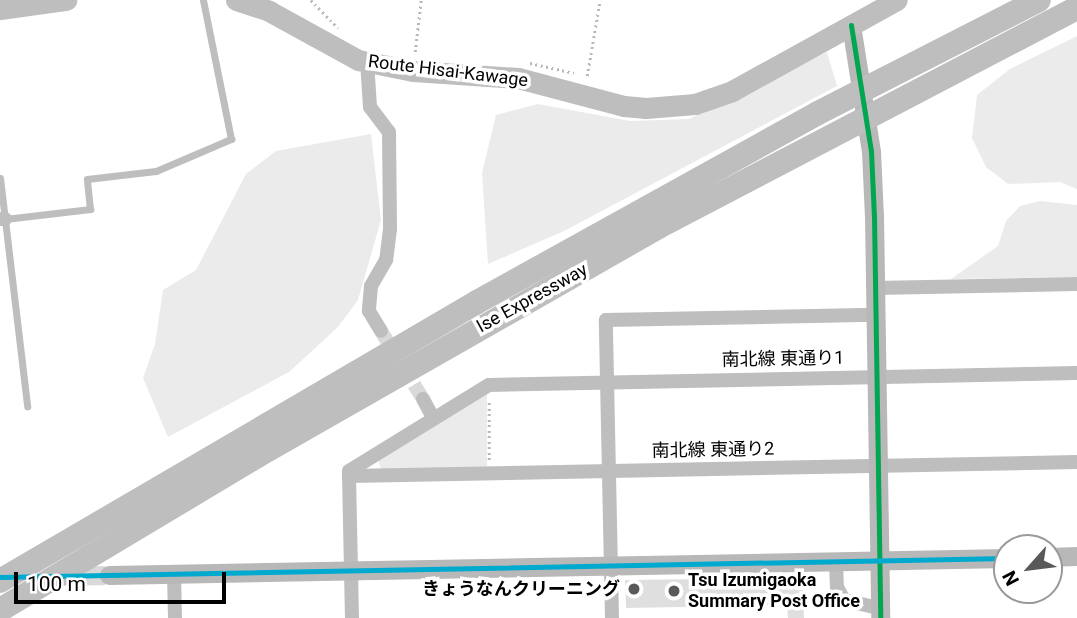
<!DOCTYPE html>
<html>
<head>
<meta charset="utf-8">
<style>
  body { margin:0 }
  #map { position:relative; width:1077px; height:618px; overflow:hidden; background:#fff; font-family:Roboto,"Noto Sans JP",sans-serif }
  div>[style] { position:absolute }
  .green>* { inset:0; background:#ebebeb }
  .building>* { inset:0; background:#dfdfdf }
  .street-tunnel>* { height:14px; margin-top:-7px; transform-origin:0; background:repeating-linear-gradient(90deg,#d9d9d9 0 14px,transparent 0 21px) }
  .secondary-tunnel>* { height:19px; margin-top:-9.5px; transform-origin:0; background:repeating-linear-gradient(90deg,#d9d9d9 0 19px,transparent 0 29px) }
  .path>* { height:2.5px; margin-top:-1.25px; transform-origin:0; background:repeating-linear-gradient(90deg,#b9b9b9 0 2px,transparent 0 5.5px) }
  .lane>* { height:7px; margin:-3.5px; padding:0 3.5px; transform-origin:3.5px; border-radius:3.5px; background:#bebebe }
  .street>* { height:14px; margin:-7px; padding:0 7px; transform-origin:7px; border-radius:7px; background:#bebebe }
  .secondary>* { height:19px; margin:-9.5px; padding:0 9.5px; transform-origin:9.5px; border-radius:9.5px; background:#b8b8b8 }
  .primary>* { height:21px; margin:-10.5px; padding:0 10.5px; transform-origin:10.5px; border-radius:10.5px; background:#bebebe }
  .highway>* { height:24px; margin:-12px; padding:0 12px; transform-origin:12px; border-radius:12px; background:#bebebe }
  .bus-1>* { height:5px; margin:-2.5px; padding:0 2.5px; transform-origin:2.5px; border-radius:2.5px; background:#00a651 }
  .bus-2>* { height:5px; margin:-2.5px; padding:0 2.5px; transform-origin:2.5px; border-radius:2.5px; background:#00a9ce }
  .dots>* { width:19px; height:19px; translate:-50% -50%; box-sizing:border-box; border:4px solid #fff; border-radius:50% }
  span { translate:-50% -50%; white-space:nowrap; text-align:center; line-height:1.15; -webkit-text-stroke:7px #fff; paint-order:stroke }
  .street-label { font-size:18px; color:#000 }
  .poi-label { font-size:18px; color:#000; font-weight:700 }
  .left { translate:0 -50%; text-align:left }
  .right { translate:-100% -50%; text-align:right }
  .north { position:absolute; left:993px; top:534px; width:70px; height:70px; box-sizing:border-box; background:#fff; border:2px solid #999; border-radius:50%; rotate:242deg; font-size:19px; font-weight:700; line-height:28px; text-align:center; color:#000 }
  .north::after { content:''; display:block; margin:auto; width:24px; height:32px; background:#595959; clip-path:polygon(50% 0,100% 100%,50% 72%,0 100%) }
  .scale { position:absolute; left:14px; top:572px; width:212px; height:32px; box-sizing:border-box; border:4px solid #000; border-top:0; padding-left:9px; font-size:21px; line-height:24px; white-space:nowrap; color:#000; -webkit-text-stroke:5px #fff; paint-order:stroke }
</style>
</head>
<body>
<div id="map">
  <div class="green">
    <i style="clip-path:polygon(1077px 36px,1077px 189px,1060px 182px,1008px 184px,986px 167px,972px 138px,977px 95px,1010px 69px)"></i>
    <i style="clip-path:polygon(827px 52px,837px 86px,564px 231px,488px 264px,482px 173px,496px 115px,538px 104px,630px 121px,689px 119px)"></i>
    <i style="clip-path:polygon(371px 134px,381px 220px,358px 300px,338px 327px,289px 372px,168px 437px,143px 378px,155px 344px,163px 290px,196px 270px,246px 174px,276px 151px)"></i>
    <i style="clip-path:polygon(1040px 201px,1077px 205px,1077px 277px,951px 279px,998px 246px,1006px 221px,1020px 206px)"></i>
    <i style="clip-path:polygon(487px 392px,487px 467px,381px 469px,378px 459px)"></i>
  </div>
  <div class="building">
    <i style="clip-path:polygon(777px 578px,777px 584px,795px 584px,796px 590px,803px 590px,804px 618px,788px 618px,787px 605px,626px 608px,625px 580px)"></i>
  </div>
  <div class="street-tunnel">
    <i style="left:381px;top:331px;width:80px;rotate:58.3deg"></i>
  </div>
  <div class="secondary-tunnel">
    <i style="left:57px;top:576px;width:52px;rotate:-1.1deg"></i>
  </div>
  <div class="path">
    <i style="left:311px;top:0;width:39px;rotate:46deg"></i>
    <i style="left:415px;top:52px;width:52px;rotate:-83.4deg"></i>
    <i style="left:530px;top:63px;width:45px;rotate:12.8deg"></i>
    <i style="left:587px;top:76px;width:77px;rotate:-80.3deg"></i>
    <i style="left:489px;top:460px;width:60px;rotate:-90deg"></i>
  </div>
  <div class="lane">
    <i style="left:0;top:178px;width:230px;rotate:83.2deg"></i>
    <i style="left:5px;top:219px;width:86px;rotate:-6.7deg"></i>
    <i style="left:90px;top:209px;width:30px;rotate:-96deg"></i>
    <i style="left:87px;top:179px;width:69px;rotate:-6.6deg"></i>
    <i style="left:156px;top:171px;width:82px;rotate:-23.1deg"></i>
    <i style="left:231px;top:139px;width:142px;rotate:-101.4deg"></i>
  </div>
  <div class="street">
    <i style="left:367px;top:61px;width:46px;rotate:86.3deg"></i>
    <i style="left:370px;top:107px;width:31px;rotate:53deg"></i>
    <i style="left:389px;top:132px;width:97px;rotate:89.4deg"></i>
    <i style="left:390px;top:229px;width:31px;rotate:97deg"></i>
    <i style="left:386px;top:260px;width:30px;rotate:120deg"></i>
    <i style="left:371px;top:286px;width:25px;rotate:95deg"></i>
    <i style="left:369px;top:311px;width:23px;rotate:59deg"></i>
    <i style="left:0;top:219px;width:5px"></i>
    <i style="left:875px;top:288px;width:202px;rotate:-1.1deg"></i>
    <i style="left:423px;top:399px;width:21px;rotate:62deg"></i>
    <i style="left:349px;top:476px;width:728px;rotate:-1.1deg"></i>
    <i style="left:836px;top:561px;width:26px;rotate:88deg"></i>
    <i style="left:837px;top:587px;width:15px;rotate:62deg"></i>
    <i style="left:844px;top:600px;width:37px;rotate:13deg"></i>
    <i style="left:174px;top:574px;width:44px;rotate:88.7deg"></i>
    <i style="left:352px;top:618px;width:147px;rotate:-91.2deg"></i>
    <i style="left:349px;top:471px;width:164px;rotate:-31.6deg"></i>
    <i style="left:489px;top:385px;width:588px;rotate:-1.17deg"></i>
    <i style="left:612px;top:618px;width:298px;rotate:-91.2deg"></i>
    <i style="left:606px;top:320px;width:270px;rotate:-1.1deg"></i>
  </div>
  <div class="secondary">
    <i style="left:851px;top:25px;width:128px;rotate:81deg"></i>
    <i style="left:871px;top:151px;width:65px;rotate:87.4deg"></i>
    <i style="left:874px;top:216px;width:402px;rotate:89.1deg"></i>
    <i style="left:1049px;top:557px;width:28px;rotate:-2deg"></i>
    <i style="left:109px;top:575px;width:898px;rotate:-1.08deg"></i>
  </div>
  <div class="primary">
    <i style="left:236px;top:0;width:35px;rotate:18deg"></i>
    <i style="left:269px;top:11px;width:102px;rotate:28.8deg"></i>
    <i style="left:358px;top:60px;width:56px;rotate:11.3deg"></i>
    <i style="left:413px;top:71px;width:105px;rotate:3.8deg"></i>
    <i style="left:518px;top:78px;width:110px;rotate:14.8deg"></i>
    <i style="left:624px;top:106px;width:22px;rotate:5deg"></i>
    <i style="left:646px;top:108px;width:49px;rotate:-4.7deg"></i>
    <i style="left:695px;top:104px;width:39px;rotate:-19deg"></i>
    <i style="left:732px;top:91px;width:188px;rotate:-28.9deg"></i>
    <i style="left:0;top:9px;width:67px;rotate:-7.8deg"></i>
  </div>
  <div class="highway">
    <i style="left:0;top:581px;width:553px;rotate:-30.32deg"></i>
    <i style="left:477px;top:302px;width:390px;rotate:-29deg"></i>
    <i style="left:818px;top:113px;width:248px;rotate:-27.1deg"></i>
    <i style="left:0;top:610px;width:300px;rotate:-30.9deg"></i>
    <i style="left:257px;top:456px;width:462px;rotate:-29.7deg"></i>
    <i style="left:658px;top:227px;width:473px;rotate:-27.6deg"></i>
  </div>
  <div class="bus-1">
    <i style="left:851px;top:25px;width:128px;rotate:81deg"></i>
    <i style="left:871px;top:151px;width:65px;rotate:87.4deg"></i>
    <i style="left:874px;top:216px;width:402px;rotate:89.1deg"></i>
  </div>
  <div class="bus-2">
    <i style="left:0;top:577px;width:1007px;rotate:-1.08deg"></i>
  </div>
  <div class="dots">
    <i style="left:634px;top:589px;background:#595959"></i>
    <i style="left:674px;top:591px;background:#595959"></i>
  </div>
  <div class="street-label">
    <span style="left:448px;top:71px;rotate:7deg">Route Hisai-Kawage</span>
    <span style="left:532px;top:298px;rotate:-29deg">Ise Expressway</span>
    <span style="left:783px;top:359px;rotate:-1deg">南北線 東通り1</span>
    <span style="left:713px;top:450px;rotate:-1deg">南北線 東通り2</span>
  </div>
  <div class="poi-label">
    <span class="left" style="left:688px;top:591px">Tsu Izumigaoka<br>Summary Post Office</span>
    <span class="right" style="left:620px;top:589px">きょうなんクリーニング</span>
  </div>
  <div class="north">N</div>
  <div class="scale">100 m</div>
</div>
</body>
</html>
